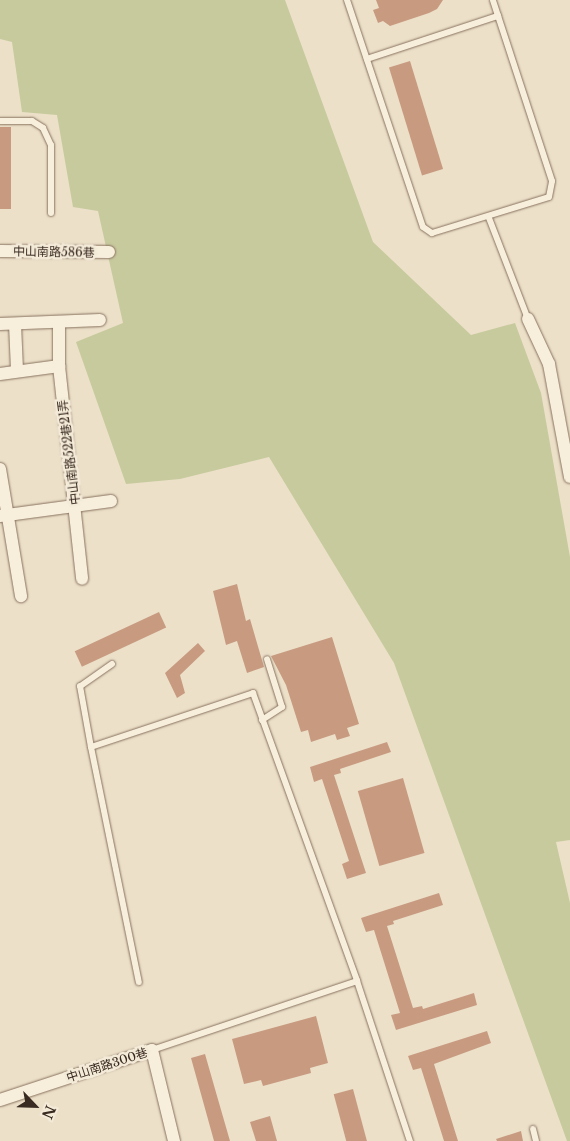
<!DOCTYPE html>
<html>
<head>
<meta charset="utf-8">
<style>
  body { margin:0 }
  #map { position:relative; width:570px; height:1141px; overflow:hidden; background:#ece0c9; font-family:"Libre Baskerville","Noto Sans TC",serif }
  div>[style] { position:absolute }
  .green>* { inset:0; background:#c7ca9d }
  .building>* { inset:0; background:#c89b81; transform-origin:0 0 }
  .roads { filter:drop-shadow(0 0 1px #88725e) drop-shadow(0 0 1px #88725e) }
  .lane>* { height:6px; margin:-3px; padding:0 3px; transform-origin:3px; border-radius:3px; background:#f7eedc }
  .street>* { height:12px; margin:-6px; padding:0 6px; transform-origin:6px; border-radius:6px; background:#f7eedc }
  span { translate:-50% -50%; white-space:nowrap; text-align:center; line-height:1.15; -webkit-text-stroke:5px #f4ead8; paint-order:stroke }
  .street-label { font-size:12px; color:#392b21 }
  .north { position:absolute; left:10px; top:1081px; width:50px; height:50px; -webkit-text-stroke:4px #f4ead8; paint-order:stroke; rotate:114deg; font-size:14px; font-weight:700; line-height:20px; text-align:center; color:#392b21 }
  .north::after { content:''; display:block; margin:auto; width:18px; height:22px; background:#392b21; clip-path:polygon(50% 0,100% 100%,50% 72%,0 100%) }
</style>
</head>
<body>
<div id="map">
  <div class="green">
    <i style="clip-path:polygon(0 0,285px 0,373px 242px,471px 335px,515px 323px,541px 393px,570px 557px,570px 840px,556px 842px,570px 903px,570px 1141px,567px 1141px,394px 663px,269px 457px,180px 479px,126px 484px,76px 342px,123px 323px,98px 211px,73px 207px,57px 115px,22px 112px,12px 42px,0 39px)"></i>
  </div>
  <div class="building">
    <i style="clip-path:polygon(376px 0,443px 0,437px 9px,429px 13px,390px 26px,383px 21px,378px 23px,373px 10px,379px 8px)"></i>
    <i style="left:410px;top:61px;width:113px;height:22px;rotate:73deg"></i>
    <i style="left:0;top:127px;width:11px;height:82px"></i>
    <i style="clip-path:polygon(237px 584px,246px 621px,250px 619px,264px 667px,247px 673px,237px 641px,226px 645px,213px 591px)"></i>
    <i style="left:159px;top:612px;width:17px;height:93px;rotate:65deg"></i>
    <i style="clip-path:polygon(332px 637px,359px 724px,347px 728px,350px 736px,337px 740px,335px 734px,311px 742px,308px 730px,301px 732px,286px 685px,271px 656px)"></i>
    <i style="clip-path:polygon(198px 643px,205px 651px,180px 675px,185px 693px,177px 698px,165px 673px)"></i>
    <i style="clip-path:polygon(387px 742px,391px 752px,340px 769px,341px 773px,334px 775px,366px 873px,347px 879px,342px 864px,349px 861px,322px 779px,314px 782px,310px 767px)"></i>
    <i style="left:403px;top:778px;width:78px;height:47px;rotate:74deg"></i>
    <i style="clip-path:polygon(439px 893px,443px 905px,393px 921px,394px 924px,387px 926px,413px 1008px,422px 1006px,423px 1009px,474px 993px,477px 1005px,396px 1030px,391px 1015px,400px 1013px,374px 930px,366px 932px,361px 918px)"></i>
    <i style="clip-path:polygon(316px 1016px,328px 1063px,310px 1068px,311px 1073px,263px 1086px,261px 1080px,244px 1084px,232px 1039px)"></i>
    <i style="clip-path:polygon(487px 1031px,491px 1043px,434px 1064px,458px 1141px,444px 1141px,421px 1068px,413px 1070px,408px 1056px)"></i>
    <i style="clip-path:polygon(205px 1054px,215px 1089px,230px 1141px,214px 1141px,191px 1058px)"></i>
    <i style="left:353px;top:1089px;width:54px;height:20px;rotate:75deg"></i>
    <i style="clip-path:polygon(270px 1116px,277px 1141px,256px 1141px,250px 1122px)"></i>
    <i style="clip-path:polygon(521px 1131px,523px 1141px,497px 1141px,496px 1139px)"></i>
  </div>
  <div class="roads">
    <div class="lane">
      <i style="left:347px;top:0;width:239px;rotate:71.5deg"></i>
      <i style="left:423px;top:227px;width:11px;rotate:34deg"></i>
      <i style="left:432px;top:233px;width:122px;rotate:-17.1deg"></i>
      <i style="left:549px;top:197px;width:16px;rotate:-79deg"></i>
      <i style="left:552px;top:181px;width:190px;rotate:-108.1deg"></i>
      <i style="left:367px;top:59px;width:138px;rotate:-18.2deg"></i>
      <i style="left:0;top:121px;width:32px"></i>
      <i style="left:32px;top:121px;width:13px;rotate:32deg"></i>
      <i style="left:43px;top:128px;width:19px;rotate:65deg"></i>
      <i style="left:51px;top:145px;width:68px;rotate:90deg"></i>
      <i style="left:489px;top:218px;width:108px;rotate:68.9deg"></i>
      <i style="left:112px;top:664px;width:39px;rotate:145deg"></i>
      <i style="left:80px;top:686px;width:62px;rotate:79.8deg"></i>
      <i style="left:91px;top:747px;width:171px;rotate:-18.4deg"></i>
      <i style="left:253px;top:693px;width:306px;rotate:70.1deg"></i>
      <i style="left:357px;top:981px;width:216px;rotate:161.4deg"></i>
      <i style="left:262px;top:720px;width:24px;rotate:-33deg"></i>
      <i style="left:282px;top:707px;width:50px;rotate:-107.4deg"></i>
      <i style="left:91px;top:747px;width:240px;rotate:78.5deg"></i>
      <i style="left:357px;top:981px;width:169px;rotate:71.7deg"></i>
      <i style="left:533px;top:1129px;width:12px;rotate:76deg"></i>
    </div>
    <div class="street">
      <i style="left:0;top:251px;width:109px;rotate:0.5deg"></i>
      <i style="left:528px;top:319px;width:50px;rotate:65deg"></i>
      <i style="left:549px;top:364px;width:115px;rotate:79.5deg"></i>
      <i style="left:59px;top:322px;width:44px;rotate:90deg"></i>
      <i style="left:0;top:324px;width:100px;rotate:-2.3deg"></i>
      <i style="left:15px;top:324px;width:45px;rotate:87.5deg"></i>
      <i style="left:0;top:374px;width:60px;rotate:-7.7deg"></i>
      <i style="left:59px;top:366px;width:214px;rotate:83.8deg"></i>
      <i style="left:0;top:469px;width:129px;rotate:80.6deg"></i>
      <i style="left:0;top:516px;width:112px;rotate:-7.7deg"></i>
      <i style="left:0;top:1100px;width:160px;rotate:-18.2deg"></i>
      <i style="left:152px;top:1050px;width:94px;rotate:76.4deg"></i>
    </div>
  </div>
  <div class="street-label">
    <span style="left:54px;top:252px;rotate:1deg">中山南路586巷</span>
    <span style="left:69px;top:452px;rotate:-97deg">中山南路522巷21弄</span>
    <span style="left:107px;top:1065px;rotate:-18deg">中山南路300巷</span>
  </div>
  <div class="north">N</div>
</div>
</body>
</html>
